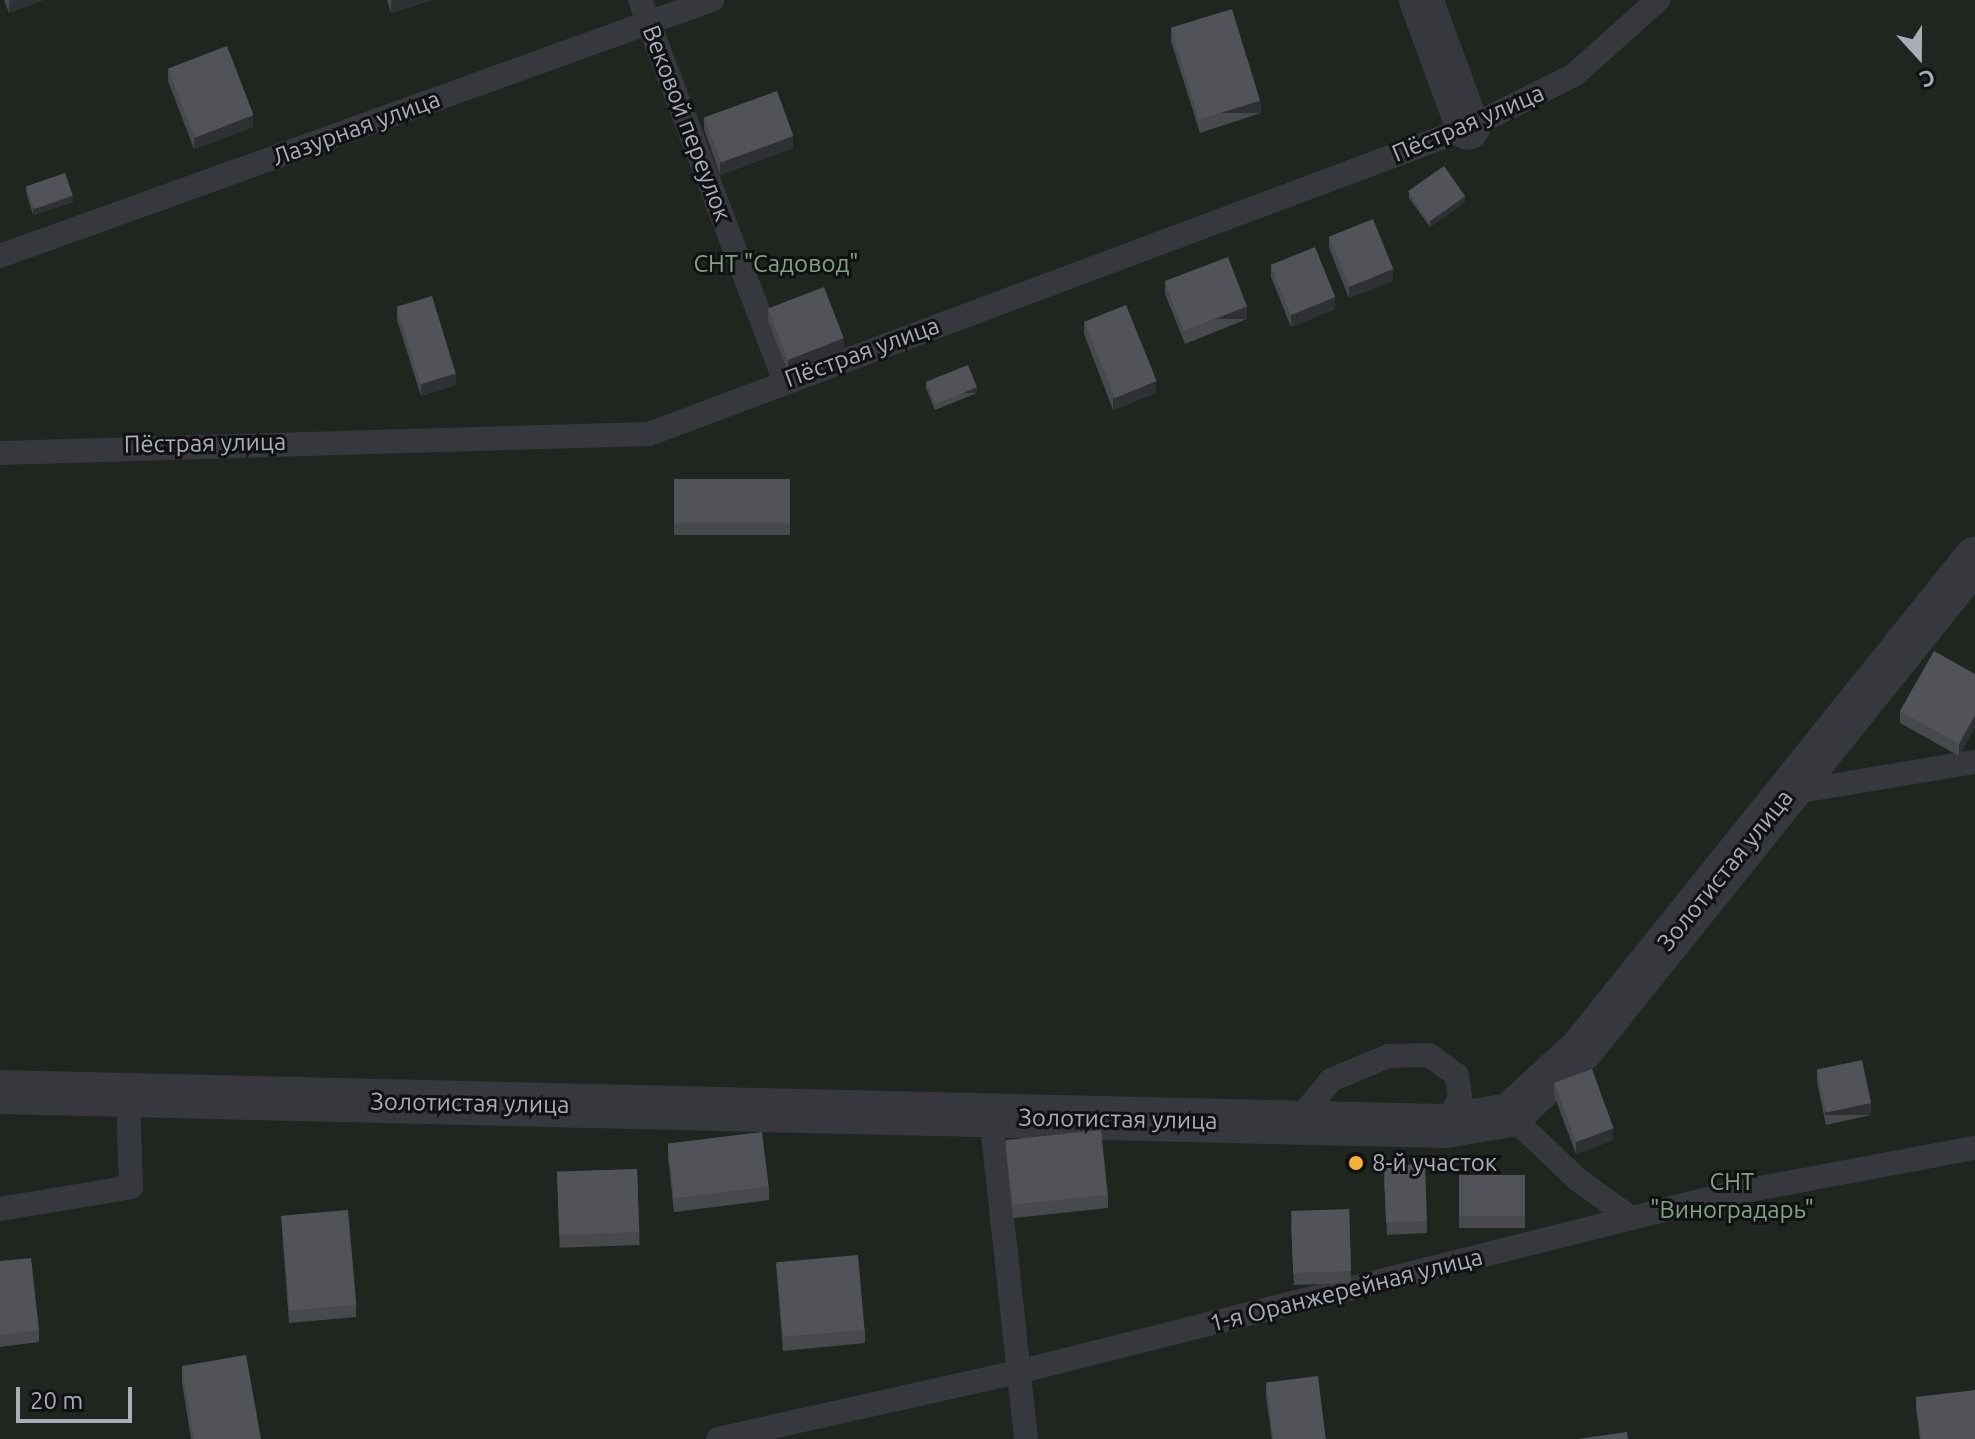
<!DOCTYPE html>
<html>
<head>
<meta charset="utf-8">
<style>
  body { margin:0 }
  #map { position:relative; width:1975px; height:1439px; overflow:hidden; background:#161618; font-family:Ubuntu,sans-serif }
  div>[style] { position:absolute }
  .green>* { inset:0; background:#1e261f; transform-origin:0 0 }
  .service>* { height:24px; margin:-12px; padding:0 12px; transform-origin:12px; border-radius:12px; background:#37383d }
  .minor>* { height:44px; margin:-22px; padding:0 22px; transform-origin:22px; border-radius:22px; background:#37383d }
  .wall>* { inset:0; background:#47494d; transform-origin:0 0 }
  .shaded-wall>* { inset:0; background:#2f3033; transform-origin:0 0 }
  .building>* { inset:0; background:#525359; transform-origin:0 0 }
  .dots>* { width:22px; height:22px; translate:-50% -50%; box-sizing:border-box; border:4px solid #111113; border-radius:50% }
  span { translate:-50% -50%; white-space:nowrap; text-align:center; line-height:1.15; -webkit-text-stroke:6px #111113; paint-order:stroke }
  .street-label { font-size:24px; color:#a8adb8 }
  .park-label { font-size:24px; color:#7fa381 }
  .poi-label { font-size:24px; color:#a8adb8 }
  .left { translate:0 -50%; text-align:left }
  .north { position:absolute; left:1879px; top:16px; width:80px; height:80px; -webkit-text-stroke:6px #111113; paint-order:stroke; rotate:159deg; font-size:22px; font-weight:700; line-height:32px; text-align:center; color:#a8adb8 }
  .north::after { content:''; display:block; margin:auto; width:28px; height:36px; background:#a8adb8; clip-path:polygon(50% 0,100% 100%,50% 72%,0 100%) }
  .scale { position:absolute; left:16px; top:1387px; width:116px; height:36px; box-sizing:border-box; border:4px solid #a8adb8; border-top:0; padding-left:10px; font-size:24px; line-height:28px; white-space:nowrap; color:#a8adb8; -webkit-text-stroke:6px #111113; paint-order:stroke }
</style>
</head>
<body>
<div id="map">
  <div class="green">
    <i style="left:0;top:0;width:1975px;height:1439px"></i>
  </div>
  <div class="service">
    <i style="left:640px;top:0;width:406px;rotate:69.2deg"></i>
    <i style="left:0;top:256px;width:757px;rotate:-19.78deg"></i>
    <i style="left:0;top:453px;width:649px;rotate:-1.68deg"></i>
    <i style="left:649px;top:434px;width:874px;rotate:-20.49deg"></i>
    <i style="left:1468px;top:128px;width:119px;rotate:-26.6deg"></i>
    <i style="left:1574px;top:75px;width:113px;rotate:-41.8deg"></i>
    <i style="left:1789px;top:793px;width:189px;rotate:-9.5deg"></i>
    <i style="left:1510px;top:1115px;width:94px;rotate:43.7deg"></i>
    <i style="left:1578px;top:1180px;width:65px;rotate:35.6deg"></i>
    <i style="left:991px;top:1116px;width:325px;rotate:83.8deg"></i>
    <i style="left:1296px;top:1123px;width:55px;rotate:-50.9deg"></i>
    <i style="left:1331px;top:1080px;width:62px;rotate:-22.8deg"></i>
    <i style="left:1388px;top:1056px;width:41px;rotate:-1.4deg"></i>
    <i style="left:1429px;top:1055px;width:34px;rotate:36deg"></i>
    <i style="left:1457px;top:1075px;width:22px;rotate:82deg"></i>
    <i style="left:1460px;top:1097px;width:33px;rotate:117deg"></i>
    <i style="left:0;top:1209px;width:133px;rotate:-9.5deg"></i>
    <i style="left:131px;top:1187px;width:92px;rotate:-91.9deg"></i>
    <i style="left:718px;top:1439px;width:306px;rotate:-12.6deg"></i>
    <i style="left:1017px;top:1372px;width:728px;rotate:-14.07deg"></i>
    <i style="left:1723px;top:1195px;width:256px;rotate:-10.6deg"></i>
  </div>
  <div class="minor">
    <i style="left:1421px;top:0;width:136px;rotate:69.8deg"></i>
    <i style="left:0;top:1092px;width:1445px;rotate:1.35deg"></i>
    <i style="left:1445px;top:1126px;width:66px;rotate:-9.6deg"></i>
    <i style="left:1510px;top:1115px;width:96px;rotate:-42.5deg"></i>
    <i style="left:1581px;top:1050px;width:630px;rotate:-51.25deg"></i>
  </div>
  <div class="wall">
    <i style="clip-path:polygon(4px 0,43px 0,9px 13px)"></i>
    <i style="clip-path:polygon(387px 0,432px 0,391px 13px)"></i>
    <i style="clip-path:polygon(1171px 29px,1261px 113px,1200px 133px,1171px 41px)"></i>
    <i style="clip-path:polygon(168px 69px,253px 127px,194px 149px,168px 81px)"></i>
    <i style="clip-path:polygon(704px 117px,793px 148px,720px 175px,704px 129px)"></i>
    <i style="clip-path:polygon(26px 186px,73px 202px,33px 215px,26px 192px)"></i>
    <i style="clip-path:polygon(1409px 192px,1465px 202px,1430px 227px,1409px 198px)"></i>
    <i style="clip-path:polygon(1329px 236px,1393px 281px,1349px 298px,1329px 248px)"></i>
    <i style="clip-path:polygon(1271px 265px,1335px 309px,1291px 327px,1271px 277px)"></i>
    <i style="clip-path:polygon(1165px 282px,1247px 319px,1185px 344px,1165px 294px)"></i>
    <i style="clip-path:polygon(397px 307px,456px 385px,421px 396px,397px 320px)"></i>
    <i style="clip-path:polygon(768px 309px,844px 351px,788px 372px,768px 321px)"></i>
    <i style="clip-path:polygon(1084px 322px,1156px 393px,1113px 410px,1084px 334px)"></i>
    <i style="clip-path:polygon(926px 382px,977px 393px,935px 410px,926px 388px)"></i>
    <i style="left:674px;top:479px;width:116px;height:56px"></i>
    <i style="clip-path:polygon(1975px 674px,1975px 727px,1959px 756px,1900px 723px,1900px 711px)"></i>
    <i style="clip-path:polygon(1817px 1070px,1871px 1115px,1826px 1125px,1817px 1082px)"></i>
    <i style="clip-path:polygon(1554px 1083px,1613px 1140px,1576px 1154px,1554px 1095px)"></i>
    <i style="clip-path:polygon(1006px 1140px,1108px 1195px,1108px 1208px,1013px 1218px,1006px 1152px)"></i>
    <i style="clip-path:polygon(668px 1144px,769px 1187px,769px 1200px,674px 1212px,668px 1157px)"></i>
    <i style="left:637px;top:1169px;width:76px;height:80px;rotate:88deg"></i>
    <i style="left:1459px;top:1175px;width:66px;height:53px"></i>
    <i style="clip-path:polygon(1384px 1178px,1427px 1221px,1427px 1233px,1387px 1235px)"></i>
    <i style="clip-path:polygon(1349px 1209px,1351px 1283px,1294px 1285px,1291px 1224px)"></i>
    <i style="clip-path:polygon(281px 1216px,356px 1305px,356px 1317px,289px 1323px)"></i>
    <i style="clip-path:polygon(0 1261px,39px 1330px,39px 1342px,0 1347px)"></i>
    <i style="clip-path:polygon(776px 1264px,865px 1330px,865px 1343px,783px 1351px)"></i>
    <i style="clip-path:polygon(182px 1366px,261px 1439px,191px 1439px,182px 1383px)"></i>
    <i style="clip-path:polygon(1266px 1383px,1326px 1439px,1272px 1439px,1266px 1396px)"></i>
    <i style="clip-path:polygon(1916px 1397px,1975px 1439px,1920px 1439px,1916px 1409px)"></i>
  </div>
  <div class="shaded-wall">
    <i style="clip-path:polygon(12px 0,43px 0,9px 13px,9px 1px)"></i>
    <i style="clip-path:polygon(393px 0,432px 0,391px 13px,391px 1px)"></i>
    <i style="left:1261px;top:101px;width:12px;height:64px;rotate:90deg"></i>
    <i style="clip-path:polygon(253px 115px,253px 127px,194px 149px,194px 136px)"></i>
    <i style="clip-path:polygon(793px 136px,793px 148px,720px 175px,720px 162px)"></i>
    <i style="clip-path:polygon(73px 196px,73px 202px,33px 215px,33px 208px)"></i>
    <i style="clip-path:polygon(1465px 196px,1465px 202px,1430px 227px,1430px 221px)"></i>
    <i style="clip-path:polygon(1393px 269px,1393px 281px,1349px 298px,1349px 286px)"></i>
    <i style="clip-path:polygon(1335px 297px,1335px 309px,1291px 327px,1291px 315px)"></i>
    <i style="left:1247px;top:307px;width:12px;height:67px;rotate:90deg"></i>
    <i style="clip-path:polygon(844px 338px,844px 351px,788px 372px,788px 360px)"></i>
    <i style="clip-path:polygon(456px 373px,456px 385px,421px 396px,421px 384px)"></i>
    <i style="clip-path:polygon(1156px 381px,1156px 393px,1113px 410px,1113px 398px)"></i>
    <i style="left:977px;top:387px;width:6px;height:45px;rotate:90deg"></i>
    <i style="clip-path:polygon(1975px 715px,1975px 727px,1959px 756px,1959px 744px)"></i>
    <i style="left:1871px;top:1103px;width:12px;height:46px;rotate:90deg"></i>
    <i style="clip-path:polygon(1613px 1128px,1613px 1140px,1576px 1154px,1576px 1142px)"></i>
  </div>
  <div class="building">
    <i style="left:1232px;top:9px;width:96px;height:64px;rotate:73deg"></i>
    <i style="left:227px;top:46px;width:74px;height:63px;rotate:69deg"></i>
    <i style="left:777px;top:91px;width:48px;height:77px;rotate:70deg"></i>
    <i style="left:1444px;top:166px;width:37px;height:44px;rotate:55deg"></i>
    <i style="left:65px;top:173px;width:24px;height:41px;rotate:71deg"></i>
    <i style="left:1373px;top:219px;width:54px;height:47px;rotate:68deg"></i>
    <i style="left:1315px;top:247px;width:54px;height:48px;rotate:68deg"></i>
    <i style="left:1228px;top:257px;width:53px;height:68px;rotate:69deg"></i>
    <i style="left:824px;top:287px;width:55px;height:60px;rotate:69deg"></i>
    <i style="left:432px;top:296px;width:81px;height:37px;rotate:73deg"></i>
    <i style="left:1126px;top:305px;width:82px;height:45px;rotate:68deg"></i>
    <i style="left:968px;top:365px;width:24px;height:45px;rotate:68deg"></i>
    <i style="left:674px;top:479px;width:116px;height:44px"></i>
    <i style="clip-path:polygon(1934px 651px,1975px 674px,1975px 715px,1959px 744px,1900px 711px)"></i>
    <i style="left:1862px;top:1060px;width:44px;height:46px;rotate:78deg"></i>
    <i style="left:1592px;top:1069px;width:63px;height:40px;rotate:70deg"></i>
    <i style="left:1101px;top:1130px;width:65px;height:96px;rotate:84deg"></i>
    <i style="left:762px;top:1132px;width:55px;height:95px;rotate:83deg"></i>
    <i style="left:1425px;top:1164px;width:57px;height:41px;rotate:88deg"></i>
    <i style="left:637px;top:1169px;width:63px;height:80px;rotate:88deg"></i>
    <i style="left:1459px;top:1175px;width:66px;height:41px"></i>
    <i style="left:1349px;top:1209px;width:62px;height:58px;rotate:88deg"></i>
    <i style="left:348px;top:1210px;width:95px;height:67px;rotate:85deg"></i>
    <i style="left:858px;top:1255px;width:75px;height:82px;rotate:85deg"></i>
    <i style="clip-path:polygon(31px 1258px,39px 1330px,0 1335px,0 1261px)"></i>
    <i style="clip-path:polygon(246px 1355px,261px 1439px,194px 1439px,182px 1366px)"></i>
    <i style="left:1318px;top:1376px;width:64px;height:52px;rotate:83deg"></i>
    <i style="clip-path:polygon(1975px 1390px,1975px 1439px,1921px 1439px,1916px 1397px)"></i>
    <i style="clip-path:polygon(1627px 1432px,1628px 1439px,1578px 1439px)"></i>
  </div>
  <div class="dots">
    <i style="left:1356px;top:1163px;background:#f2b134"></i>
  </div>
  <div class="street-label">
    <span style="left:687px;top:123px;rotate:69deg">Вековой переулок</span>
    <span style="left:1468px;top:123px;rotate:-23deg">Пёстрая улица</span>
    <span style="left:356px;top:128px;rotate:-20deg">Лазурная улица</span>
    <span style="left:862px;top:352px;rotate:-20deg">Пёстрая улица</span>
    <span style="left:205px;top:443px;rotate:-1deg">Пёстрая улица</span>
    <span style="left:1725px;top:870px;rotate:-51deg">Золотистая улица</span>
    <span style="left:470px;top:1103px;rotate:1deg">Золотистая улица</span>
    <span style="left:1118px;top:1119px;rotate:1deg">Золотистая улица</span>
    <span style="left:1346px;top:1290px;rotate:-14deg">1-я Оранжерейная улица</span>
  </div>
  <div class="park-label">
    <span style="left:776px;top:264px">СНТ "Садовод"</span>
    <span style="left:1732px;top:1196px">СНТ<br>"Виноградарь"</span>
  </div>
  <div class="poi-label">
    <span class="left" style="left:1372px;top:1163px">8-й участок</span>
  </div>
  <div class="north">С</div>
  <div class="scale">20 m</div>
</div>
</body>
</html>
